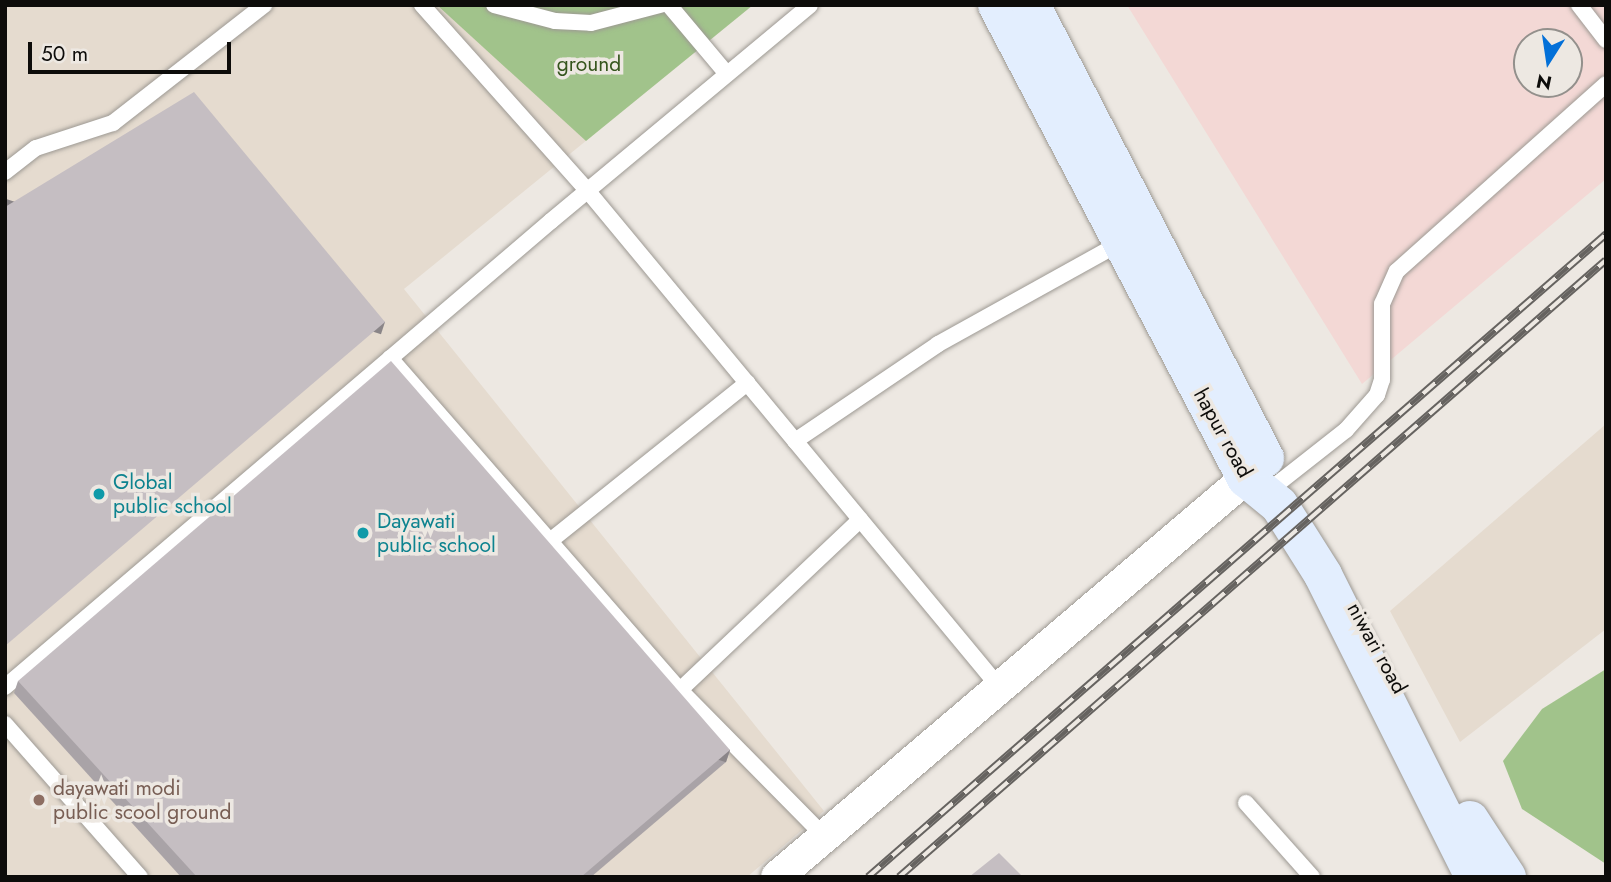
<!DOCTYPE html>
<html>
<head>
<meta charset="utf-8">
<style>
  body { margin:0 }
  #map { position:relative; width:1611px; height:882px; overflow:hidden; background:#ede8e2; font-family:Jost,sans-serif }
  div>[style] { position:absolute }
  .built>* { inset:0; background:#e5dbcf }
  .industrial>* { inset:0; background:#f3d8d5 }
  .green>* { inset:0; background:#a1c38b }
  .roads { filter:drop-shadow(0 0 2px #9d9993) drop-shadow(0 0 2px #9d9993) }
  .lane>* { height:16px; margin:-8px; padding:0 8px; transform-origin:8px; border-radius:8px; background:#fff }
  .street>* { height:32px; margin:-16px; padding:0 16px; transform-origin:16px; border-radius:16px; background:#fff }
  .secondary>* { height:38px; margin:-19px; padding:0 19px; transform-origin:19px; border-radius:19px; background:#e3eefe }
  .rail>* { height:8px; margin-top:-4px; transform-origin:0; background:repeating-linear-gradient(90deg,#ede8e2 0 16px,#666360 0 32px); box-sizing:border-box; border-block:2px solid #666360 }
  .wall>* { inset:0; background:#a9a3a7 }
  .shaded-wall>* { inset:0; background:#8a8588; transform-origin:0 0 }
  .building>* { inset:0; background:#c5bec2 }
  .dots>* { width:19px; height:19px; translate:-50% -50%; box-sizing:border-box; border:4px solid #ede8e2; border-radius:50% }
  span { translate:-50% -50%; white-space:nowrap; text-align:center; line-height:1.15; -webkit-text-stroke:7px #ede8e2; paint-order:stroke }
  .park-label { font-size:21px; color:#35551d }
  .street-label { font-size:21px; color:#0d0c0a }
  .culture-label { font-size:21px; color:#0d838f }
  .left { translate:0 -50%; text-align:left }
  .education-label { font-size:21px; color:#785e54 }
  .frame { position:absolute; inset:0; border:7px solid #0d0c0a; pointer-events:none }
  .north { position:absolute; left:1513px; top:28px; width:70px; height:70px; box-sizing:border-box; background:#ede8e2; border:2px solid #93908c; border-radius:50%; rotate:192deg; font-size:19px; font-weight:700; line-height:28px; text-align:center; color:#0d0c0a }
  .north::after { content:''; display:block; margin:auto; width:24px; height:32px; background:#0370d8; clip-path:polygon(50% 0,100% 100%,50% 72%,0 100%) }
  .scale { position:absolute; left:28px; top:42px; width:203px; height:32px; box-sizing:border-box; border:4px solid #0d0c0a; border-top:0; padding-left:9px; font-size:21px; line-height:24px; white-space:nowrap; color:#0d0c0a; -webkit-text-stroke:5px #ede8e2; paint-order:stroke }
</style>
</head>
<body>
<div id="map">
  <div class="built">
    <i style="clip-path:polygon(5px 5px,753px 5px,404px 289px,824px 811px,747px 877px,5px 877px)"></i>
    <i style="clip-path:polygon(1606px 424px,1606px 629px,1460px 742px,1390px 611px)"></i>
  </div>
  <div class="industrial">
    <i style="clip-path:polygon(evenodd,1127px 5px,1606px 5px,1606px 179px,1362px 384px,1127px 5px,1527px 42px,1569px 42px,1569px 84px,1527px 84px,1527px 42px)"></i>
  </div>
  <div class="green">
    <i style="clip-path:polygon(437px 5px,753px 5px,586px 141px)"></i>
    <i style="clip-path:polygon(1606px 669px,1606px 864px,1522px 809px,1503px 761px,1542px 709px)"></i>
  </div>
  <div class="roads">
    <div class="lane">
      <i style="left:422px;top:5px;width:248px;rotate:48.3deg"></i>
      <i style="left:587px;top:190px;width:647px;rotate:50.33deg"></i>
      <i style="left:494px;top:5px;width:63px;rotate:14.7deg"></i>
      <i style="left:555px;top:21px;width:36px;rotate:3deg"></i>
      <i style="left:591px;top:23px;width:71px;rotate:-14.6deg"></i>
      <i style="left:669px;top:5px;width:90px;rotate:50deg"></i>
      <i style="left:1579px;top:5px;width:44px;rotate:52.4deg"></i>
      <i style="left:5px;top:172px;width:39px;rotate:-38deg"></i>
      <i style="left:36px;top:148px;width:81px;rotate:-18deg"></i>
      <i style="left:113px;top:123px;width:192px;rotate:-38deg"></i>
      <i style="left:390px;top:358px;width:441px;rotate:48.9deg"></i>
      <i style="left:680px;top:690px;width:204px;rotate:45.4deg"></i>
      <i style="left:795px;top:441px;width:173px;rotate:-34.1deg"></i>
      <i style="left:938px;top:344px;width:208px;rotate:-29deg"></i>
      <i style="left:1276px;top:485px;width:89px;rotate:-38.2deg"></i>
      <i style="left:1346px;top:430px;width:47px;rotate:-48.5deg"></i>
      <i style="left:1377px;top:395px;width:16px;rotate:-72deg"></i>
      <i style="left:1382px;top:380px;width:76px;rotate:-90deg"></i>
      <i style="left:1382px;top:304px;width:36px;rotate:-66deg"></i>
      <i style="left:1397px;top:271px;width:280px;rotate:-41.8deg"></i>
      <i style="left:550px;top:541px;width:253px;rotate:-38.7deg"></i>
      <i style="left:5px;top:687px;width:718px;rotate:-40.48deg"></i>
      <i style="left:551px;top:221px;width:337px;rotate:-39.8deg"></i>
      <i style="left:680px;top:690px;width:248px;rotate:-43.4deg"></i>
      <i style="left:5px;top:724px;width:204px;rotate:48.6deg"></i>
      <i style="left:1246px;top:803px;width:99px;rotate:48.3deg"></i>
    </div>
    <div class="street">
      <i style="left:777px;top:877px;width:616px;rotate:-40.39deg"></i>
    </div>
    <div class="secondary">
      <i style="left:997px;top:5px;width:535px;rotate:62.24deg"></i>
      <i style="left:1246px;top:478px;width:43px;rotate:39.3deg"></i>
      <i style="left:1279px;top:505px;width:83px;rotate:57.8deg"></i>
      <i style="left:1323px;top:575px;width:338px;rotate:63.4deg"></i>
      <i style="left:1031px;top:5px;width:510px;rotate:62.68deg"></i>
      <i style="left:1470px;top:820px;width:68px;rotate:57deg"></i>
    </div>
  </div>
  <div class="rail">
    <i style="left:868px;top:877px;width:979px;rotate:-41.06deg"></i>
    <i style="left:899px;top:877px;width:938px;rotate:-41.11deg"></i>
  </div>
  <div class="wall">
    <i style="clip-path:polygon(18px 681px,730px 750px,726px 762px,591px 877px,181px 877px,14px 693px)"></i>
  </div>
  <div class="shaded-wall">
    <i style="left:385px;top:322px;width:13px;height:499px;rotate:108deg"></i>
    <i style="left:730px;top:750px;width:13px;height:196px;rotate:108deg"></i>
  </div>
  <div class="building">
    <i style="clip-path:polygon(194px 92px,385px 322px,5px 646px,5px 207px)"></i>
    <i style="clip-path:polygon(391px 361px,730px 750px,581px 877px,197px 877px,18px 681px)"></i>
    <i style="clip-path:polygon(999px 853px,1023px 877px,969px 877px)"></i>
  </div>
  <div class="dots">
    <i style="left:99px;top:494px;background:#0f9aa8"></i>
    <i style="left:363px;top:533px;background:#0f9aa8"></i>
    <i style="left:39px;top:800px;background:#8d6e63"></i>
  </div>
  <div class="park-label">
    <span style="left:589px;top:64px">ground</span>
  </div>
  <div class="street-label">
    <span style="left:1223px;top:433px;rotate:61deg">hapur road</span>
    <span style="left:1377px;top:648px;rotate:61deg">niwari road</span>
  </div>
  <div class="culture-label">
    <span class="left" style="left:113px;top:494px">Global<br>public school</span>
    <span class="left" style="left:377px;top:533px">Dayawati<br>public school</span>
  </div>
  <div class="education-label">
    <span class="left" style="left:53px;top:800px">dayawati modi<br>public scool ground</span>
  </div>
  <div class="frame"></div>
  <div class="north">N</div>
  <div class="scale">50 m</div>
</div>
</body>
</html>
